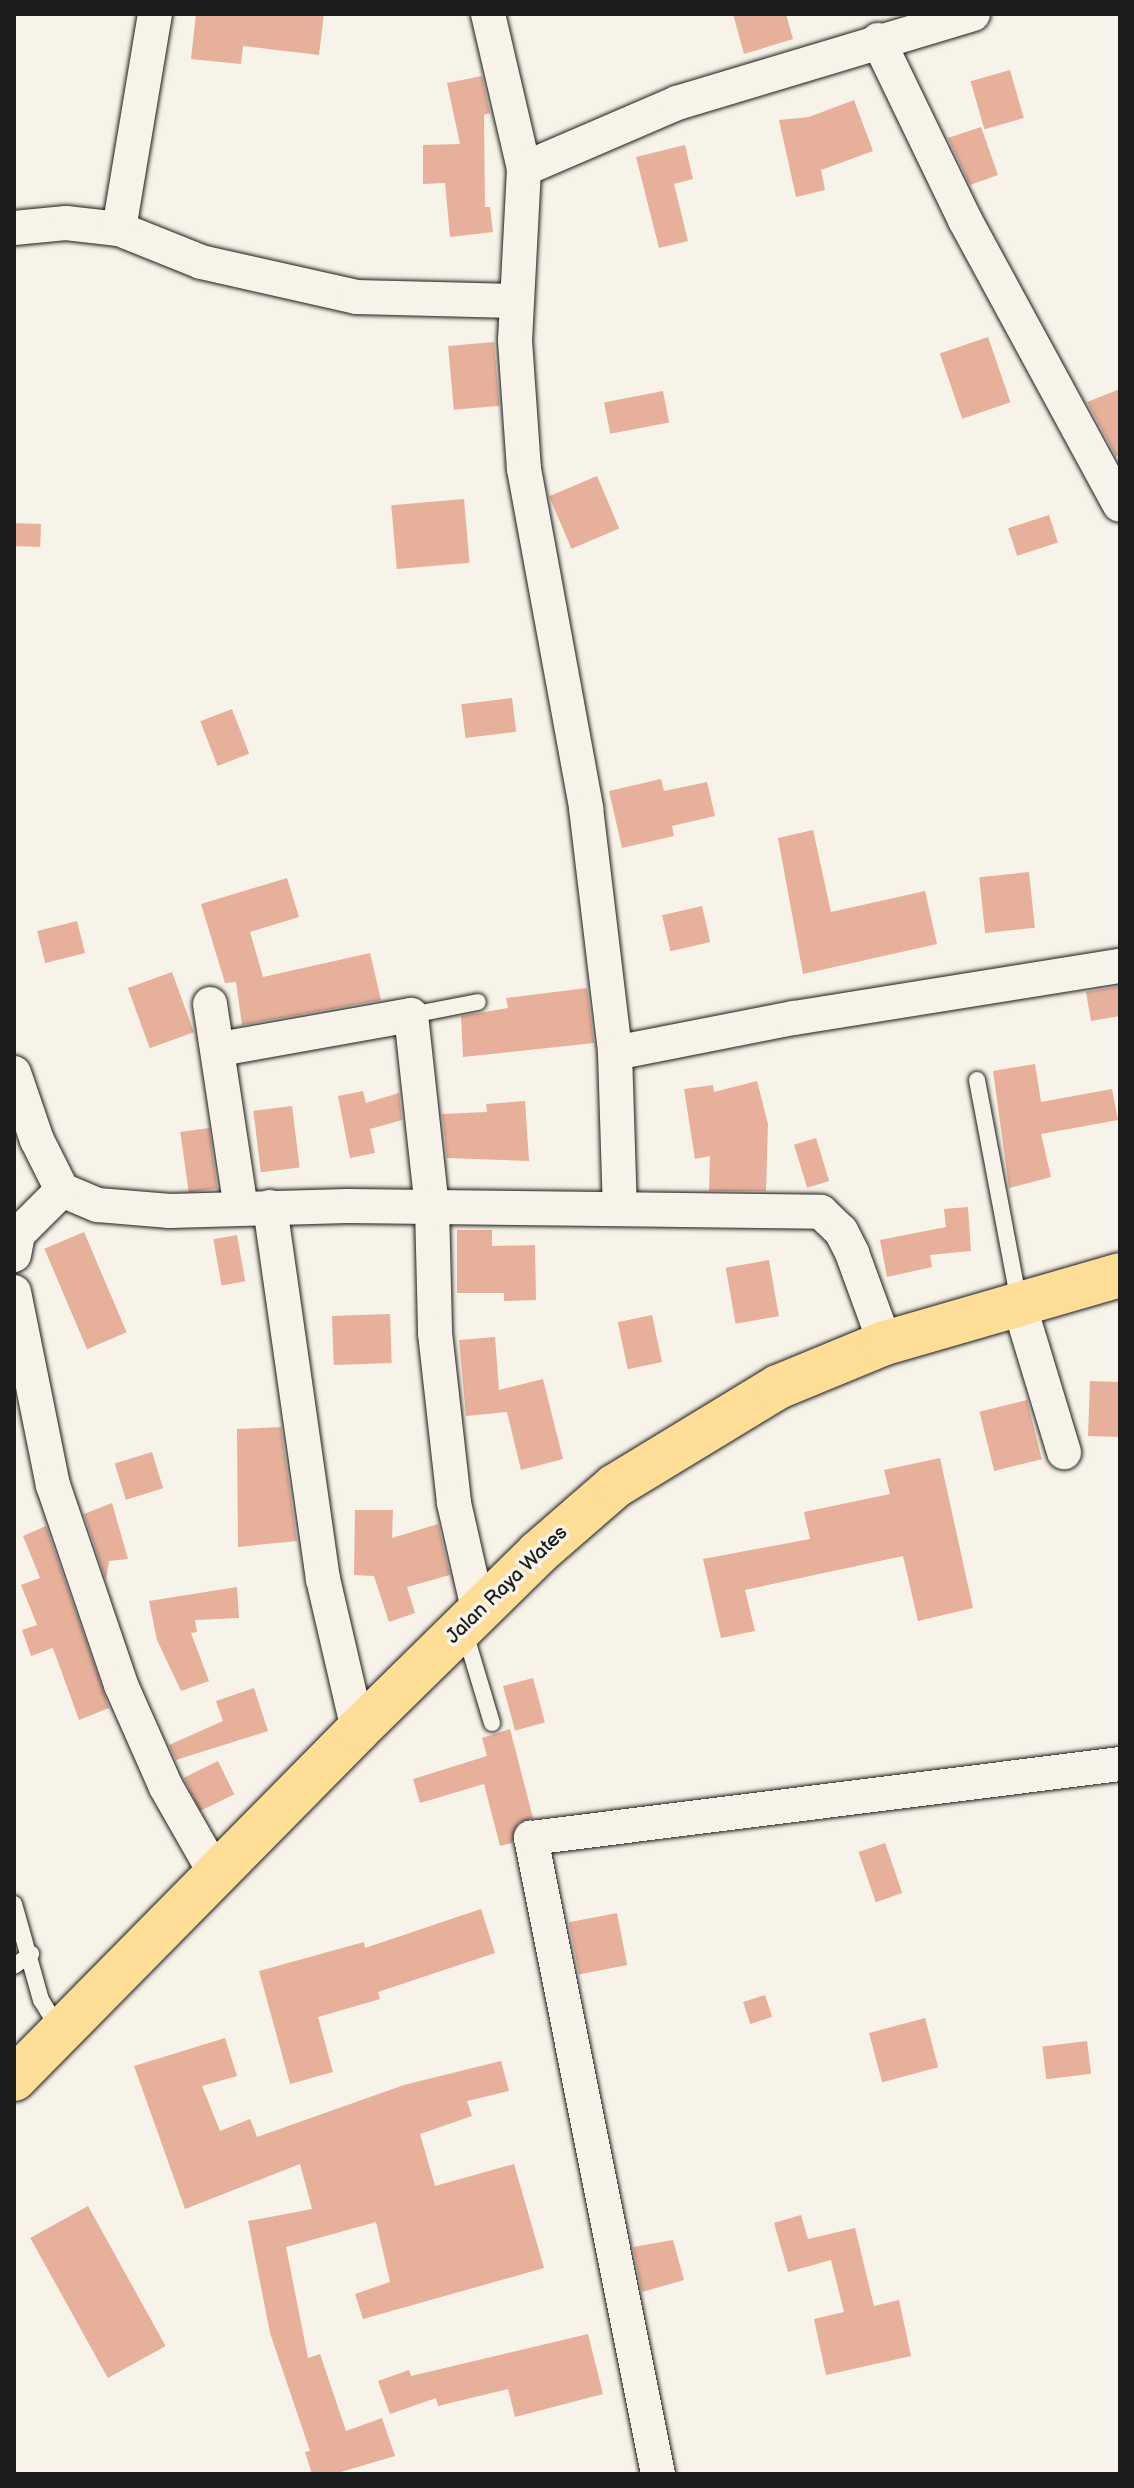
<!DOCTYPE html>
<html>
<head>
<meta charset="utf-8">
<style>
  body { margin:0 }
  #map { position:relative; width:1134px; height:2488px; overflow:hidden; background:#f7f3e8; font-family:"Balsamiq Sans",sans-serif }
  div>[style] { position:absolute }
  .building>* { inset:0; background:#e6b09b; transform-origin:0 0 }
  .roads { filter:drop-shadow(0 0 2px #1c1c1c) drop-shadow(0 0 2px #1c1c1c) }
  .lane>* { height:16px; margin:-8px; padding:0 8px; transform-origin:8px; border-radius:8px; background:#f7f3e8 }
  .street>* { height:34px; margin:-17px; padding:0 17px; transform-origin:17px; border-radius:17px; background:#f7f3e8 }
  .highway>* { height:44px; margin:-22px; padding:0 22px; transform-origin:22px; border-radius:22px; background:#fedd96 }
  span { translate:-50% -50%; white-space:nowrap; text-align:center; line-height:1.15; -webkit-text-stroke:7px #f7f3e8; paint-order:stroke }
  .street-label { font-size:20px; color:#1c1c1c }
  .frame { position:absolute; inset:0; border:16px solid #1c1c1c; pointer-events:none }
</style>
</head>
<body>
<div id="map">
  <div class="building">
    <i style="clip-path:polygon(196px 14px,324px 14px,319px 55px,243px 46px,241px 64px,191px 59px)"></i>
    <i style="clip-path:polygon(733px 14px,786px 14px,793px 39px,744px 54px)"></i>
    <i style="left:1010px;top:70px;width:50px;height:41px;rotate:74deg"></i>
    <i style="clip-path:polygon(482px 76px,490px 113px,484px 115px,485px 207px,490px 207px,493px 232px,450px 237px,445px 183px,423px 184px,423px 145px,460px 144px,447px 83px)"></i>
    <i style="clip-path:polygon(854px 100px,873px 151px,821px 170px,825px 190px,796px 197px,779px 120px,809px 117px)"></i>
    <i style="clip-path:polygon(981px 127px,998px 175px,970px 185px,948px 138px)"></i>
    <i style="clip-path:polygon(685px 145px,693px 179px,674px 184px,688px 241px,659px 248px,636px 157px)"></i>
    <i style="left:988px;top:337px;width:69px;height:51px;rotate:71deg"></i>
    <i style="left:494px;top:342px;width:64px;height:46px;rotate:85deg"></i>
    <i style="clip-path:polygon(1120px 389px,1120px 455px,1116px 456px,1087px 402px)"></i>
    <i style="left:663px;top:391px;width:32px;height:60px;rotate:79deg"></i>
    <i style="left:597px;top:476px;width:57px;height:52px;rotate:67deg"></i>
    <i style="left:464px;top:499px;width:64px;height:73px;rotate:85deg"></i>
    <i style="left:1049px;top:515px;width:29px;height:43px;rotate:72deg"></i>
    <i style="left:14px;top:523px;width:27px;height:23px;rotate:2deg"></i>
    <i style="left:512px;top:698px;width:34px;height:51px;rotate:83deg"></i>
    <i style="left:232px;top:709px;width:48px;height:34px;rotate:69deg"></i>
    <i style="clip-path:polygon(661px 779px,664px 791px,707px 782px,715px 816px,672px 826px,674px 836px,622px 848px,609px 791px)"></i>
    <i style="clip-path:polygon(813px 830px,831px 912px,925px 891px,937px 944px,803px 974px,778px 838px)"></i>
    <i style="left:1029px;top:872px;width:56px;height:50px;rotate:84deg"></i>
    <i style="clip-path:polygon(287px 878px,299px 917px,250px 932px,263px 977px,370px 953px,381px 1000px,242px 1025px,236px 982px,225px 983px,201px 904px)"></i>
    <i style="left:702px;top:906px;width:37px;height:41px;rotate:77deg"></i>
    <i style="left:77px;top:921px;width:33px;height:41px;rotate:76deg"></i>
    <i style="left:172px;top:972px;width:64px;height:47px;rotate:70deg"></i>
    <i style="clip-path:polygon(1120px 986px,1120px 1016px,1091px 1021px,1086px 992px)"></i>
    <i style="clip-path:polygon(587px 988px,594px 1043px,463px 1057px,461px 1016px,508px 1008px,506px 998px)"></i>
    <i style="clip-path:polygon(1035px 1064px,1041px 1102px,1112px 1089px,1118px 1120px,1041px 1134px,1051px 1177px,1009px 1188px,993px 1071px)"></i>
    <i style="clip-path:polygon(757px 1081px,768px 1124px,766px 1191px,709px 1191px,710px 1156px,695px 1159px,684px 1089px,713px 1085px,714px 1092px)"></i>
    <i style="clip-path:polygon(363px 1091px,366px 1103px,399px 1093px,402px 1120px,370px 1129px,375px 1153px,350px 1158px,338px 1096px)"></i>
    <i style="clip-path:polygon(525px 1101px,529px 1161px,447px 1158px,442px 1114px,487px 1112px,486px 1104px)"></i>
    <i style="left:292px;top:1106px;width:62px;height:39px;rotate:83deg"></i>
    <i style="left:209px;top:1128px;width:61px;height:29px;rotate:82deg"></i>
    <i style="left:816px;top:1138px;width:45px;height:23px;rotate:73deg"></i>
    <i style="clip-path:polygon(968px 1207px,971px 1251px,930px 1255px,932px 1267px,887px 1277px,880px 1240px,946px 1227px,944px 1209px)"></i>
    <i style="clip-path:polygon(457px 1230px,492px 1230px,492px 1246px,535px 1245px,536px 1300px,504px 1301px,504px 1293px,457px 1293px)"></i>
    <i style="left:84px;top:1232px;width:109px;height:43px;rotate:67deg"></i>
    <i style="left:237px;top:1235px;width:47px;height:24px;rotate:80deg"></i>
    <i style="left:769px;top:1260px;width:57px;height:44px;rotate:80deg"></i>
    <i style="left:390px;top:1314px;width:49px;height:58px;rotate:88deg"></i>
    <i style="left:652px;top:1315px;width:48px;height:35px;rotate:78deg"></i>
    <i style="clip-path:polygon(495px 1337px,499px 1390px,543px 1379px,563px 1459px,521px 1470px,507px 1412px,466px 1416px,459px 1340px)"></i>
    <i style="left:1090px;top:1381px;width:30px;height:55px;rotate:2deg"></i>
    <i style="left:1027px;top:1400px;width:61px;height:49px;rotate:76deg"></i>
    <i style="clip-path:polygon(281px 1427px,297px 1541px,238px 1547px,237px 1429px)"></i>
    <i style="left:152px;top:1452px;width:38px;height:39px;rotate:73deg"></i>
    <i style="clip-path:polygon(940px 1458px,973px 1608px,918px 1621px,903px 1556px,745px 1590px,755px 1631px,721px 1638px,703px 1559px,810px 1539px,804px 1512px,890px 1494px,884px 1470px)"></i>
    <i style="clip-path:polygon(112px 1503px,128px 1559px,109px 1561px,106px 1580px,84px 1514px)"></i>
    <i style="clip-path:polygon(355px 1510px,393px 1510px,392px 1538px,438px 1524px,450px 1575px,407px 1587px,415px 1613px,389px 1622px,374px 1576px,354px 1575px)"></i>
    <i style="clip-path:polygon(46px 1526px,109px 1708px,79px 1720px,53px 1648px,31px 1656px,22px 1630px,37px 1625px,21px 1585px,40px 1578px,23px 1536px)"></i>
    <i style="clip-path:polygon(237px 1587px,239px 1618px,195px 1620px,197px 1632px,191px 1633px,209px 1681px,181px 1691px,157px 1640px,149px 1601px)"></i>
    <i style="left:533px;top:1678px;width:46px;height:31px;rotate:75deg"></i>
    <i style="clip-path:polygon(254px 1688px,268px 1731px,176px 1760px,169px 1745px,223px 1721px,216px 1701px)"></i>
    <i style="clip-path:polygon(510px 1729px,533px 1818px,518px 1823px,512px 1843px,500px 1846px,484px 1784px,420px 1803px,413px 1779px,487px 1756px,482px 1738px)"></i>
    <i style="left:218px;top:1761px;width:37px;height:38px;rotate:64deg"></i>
    <i style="left:885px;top:1843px;width:53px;height:28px;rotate:71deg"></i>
    <i style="clip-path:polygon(481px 1909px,495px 1953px,378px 1992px,380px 1999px,318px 2017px,333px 2072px,290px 2084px,259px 1971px,364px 1942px,365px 1948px)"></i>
    <i style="left:617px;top:1913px;width:53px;height:49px;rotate:79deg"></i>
    <i style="left:765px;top:1995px;width:23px;height:23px;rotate:72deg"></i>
    <i style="left:925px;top:2018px;width:51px;height:58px;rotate:75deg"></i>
    <i style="clip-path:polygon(225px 2038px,237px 2076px,202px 2086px,220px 2131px,250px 2119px,257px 2137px,404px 2085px,501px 2061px,509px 2091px,467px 2101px,472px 2116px,420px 2134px,435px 2186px,514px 2164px,544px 2268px,363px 2319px,355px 2294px,390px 2282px,376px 2222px,286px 2247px,308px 2358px,320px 2354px,346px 2431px,382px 2418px,395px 2456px,334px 2474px,312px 2474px,305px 2452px,310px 2451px,270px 2333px,248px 2221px,312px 2209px,300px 2164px,185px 2209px,134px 2066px)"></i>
    <i style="left:1087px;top:2041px;width:33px;height:45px;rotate:83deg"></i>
    <i style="left:88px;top:2206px;width:160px;height:66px;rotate:61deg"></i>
    <i style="clip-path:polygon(801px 2215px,808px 2239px,855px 2228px,874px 2306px,899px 2300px,911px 2356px,826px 2375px,814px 2319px,844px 2312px,831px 2260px,788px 2272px,774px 2223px)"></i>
    <i style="clip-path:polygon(673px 2240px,684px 2280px,642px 2292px,633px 2247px)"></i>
    <i style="clip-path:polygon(588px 2334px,603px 2394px,515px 2417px,508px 2389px,438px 2406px,436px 2398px,390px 2414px,378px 2381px,409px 2370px,411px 2376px)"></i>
  </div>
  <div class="roads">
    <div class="lane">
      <i style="left:411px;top:1015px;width:68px;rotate:-11deg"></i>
      <i style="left:977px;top:1080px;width:226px;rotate:79.3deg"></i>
      <i style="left:465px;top:1633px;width:94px;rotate:73.3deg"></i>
      <i style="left:14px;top:1904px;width:100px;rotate:74.3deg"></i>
      <i style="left:41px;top:2000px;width:36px;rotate:58deg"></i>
      <i style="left:14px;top:1966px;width:21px;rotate:-35deg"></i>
    </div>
    <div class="street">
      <i style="left:488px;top:14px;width:159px;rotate:76.9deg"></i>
      <i style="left:524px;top:169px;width:172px;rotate:93deg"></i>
      <i style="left:515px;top:341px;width:128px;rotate:86deg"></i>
      <i style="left:524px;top:469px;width:345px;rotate:79.6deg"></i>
      <i style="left:586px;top:808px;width:247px;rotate:83.2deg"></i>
      <i style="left:615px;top:1053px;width:155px;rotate:88.2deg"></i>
      <i style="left:878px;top:40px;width:200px;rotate:64.2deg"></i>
      <i style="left:965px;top:220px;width:324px;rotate:61.5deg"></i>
      <i style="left:524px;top:169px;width:167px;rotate:-23.3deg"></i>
      <i style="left:677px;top:103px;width:309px;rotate:-16.7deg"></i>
      <i style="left:14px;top:228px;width:52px;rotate:-5.5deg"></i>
      <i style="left:66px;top:223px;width:53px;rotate:6.5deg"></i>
      <i style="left:119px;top:229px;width:88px;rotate:21.9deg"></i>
      <i style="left:201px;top:262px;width:159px;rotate:12.7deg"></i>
      <i style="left:356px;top:297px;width:159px;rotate:1.4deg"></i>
      <i style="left:119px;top:229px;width:218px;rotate:-80.5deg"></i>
      <i style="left:210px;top:1004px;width:206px;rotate:81.4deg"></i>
      <i style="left:220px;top:1049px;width:194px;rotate:-10.1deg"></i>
      <i style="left:411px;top:1015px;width:193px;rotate:83.8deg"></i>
      <i style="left:432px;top:1207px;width:126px;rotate:88.6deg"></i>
      <i style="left:435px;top:1333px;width:171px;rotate:83.6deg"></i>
      <i style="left:454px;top:1503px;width:113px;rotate:77.2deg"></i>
      <i style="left:615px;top:1053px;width:182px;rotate:-11.1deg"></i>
      <i style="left:794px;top:1018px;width:330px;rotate:-9.1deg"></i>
      <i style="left:14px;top:1073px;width:71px;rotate:71.1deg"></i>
      <i style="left:37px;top:1140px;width:56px;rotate:63.4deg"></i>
      <i style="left:62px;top:1190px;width:39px;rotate:23deg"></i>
      <i style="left:98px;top:1205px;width:72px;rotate:4.8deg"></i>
      <i style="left:170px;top:1211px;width:178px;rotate:-1.6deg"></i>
      <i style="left:348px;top:1206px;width:473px;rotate:0.7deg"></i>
      <i style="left:821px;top:1212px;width:28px;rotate:44deg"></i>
      <i style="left:841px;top:1231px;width:25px;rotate:63deg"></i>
      <i style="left:852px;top:1253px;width:96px;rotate:69.9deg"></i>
      <i style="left:270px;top:1207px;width:376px;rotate:81.9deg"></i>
      <i style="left:323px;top:1579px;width:155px;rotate:76.9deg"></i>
      <i style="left:14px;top:1255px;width:21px;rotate:-79deg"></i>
      <i style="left:18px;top:1234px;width:62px;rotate:-45deg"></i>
      <i style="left:14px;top:1292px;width:197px;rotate:78.6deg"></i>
      <i style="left:53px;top:1485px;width:211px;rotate:71.2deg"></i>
      <i style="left:121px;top:1685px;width:111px;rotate:66.2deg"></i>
      <i style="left:166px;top:1787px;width:99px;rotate:60.3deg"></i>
      <i style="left:1019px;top:1304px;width:155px;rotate:73.1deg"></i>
      <i style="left:658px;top:2474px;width:649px;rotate:-101.29deg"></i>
      <i style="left:531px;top:1838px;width:594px;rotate:-7.16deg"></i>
    </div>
    <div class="highway">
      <i style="left:14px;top:2079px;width:490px;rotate:-45.4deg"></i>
      <i style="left:358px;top:1730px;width:252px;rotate:-44.5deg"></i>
      <i style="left:538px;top:1553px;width:102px;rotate:-41deg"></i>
      <i style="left:615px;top:1486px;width:191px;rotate:-31.3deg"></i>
      <i style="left:778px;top:1387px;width:116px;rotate:-22.4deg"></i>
      <i style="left:885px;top:1343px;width:245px;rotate:-16.1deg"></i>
    </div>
  </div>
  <div class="street-label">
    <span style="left:507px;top:1585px;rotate:-44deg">Jalan Raya Wates</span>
  </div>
  <div class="frame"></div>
</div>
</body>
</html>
